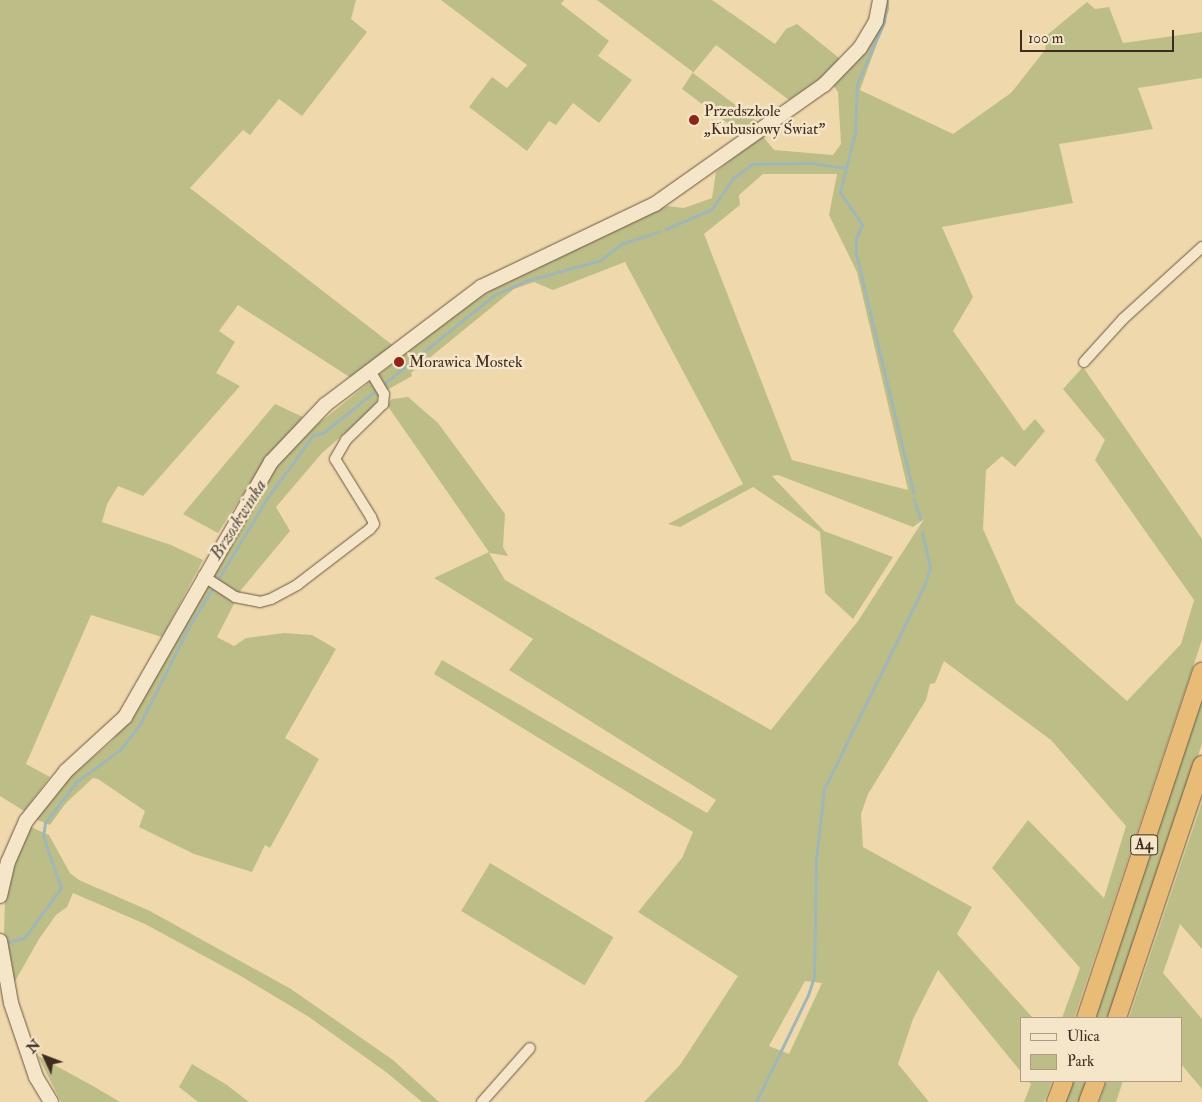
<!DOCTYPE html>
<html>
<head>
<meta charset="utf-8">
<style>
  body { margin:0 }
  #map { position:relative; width:1202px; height:1102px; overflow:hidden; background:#efd9ac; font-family:"IM FELL Double Pica",serif }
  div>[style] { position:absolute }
  .green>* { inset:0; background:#bdbe87; transform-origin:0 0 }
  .stream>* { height:3px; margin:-1.5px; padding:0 1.5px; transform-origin:1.5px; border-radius:1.5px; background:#a0b7b6 }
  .roads { filter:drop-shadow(0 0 1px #6c5644) drop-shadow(0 0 1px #6c5644) }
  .street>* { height:10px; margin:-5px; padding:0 5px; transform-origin:5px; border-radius:5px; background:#f5e6c9 }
  .secondary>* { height:14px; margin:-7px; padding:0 7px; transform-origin:7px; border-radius:7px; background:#f5e6c9 }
  .highway>* { height:18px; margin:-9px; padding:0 9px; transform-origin:9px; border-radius:9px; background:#e8bc76 }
  .dots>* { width:14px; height:14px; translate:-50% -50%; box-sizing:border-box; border:2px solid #f5e6c9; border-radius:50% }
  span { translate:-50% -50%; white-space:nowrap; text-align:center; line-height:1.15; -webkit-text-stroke:5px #f5e6c9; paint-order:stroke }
  .shield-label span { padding:1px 4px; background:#f5e6c9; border:1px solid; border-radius:4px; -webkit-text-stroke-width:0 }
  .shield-label { font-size:15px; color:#402b21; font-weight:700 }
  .poi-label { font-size:16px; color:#402b21 }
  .left { translate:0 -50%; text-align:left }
  .water-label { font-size:18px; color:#584e46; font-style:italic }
  .legend { position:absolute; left:1020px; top:1017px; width:162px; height:65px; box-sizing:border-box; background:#f5e6c9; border:1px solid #ad9b86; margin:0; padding:6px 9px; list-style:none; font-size:15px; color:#402b21 }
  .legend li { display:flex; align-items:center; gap:10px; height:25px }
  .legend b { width:25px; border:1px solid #ad9b86 }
  .north { position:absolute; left:20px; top:1032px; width:50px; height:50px; -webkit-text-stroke:4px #f5e6c9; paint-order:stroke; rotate:313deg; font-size:14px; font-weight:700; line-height:20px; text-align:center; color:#402b21 }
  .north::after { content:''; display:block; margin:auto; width:18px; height:22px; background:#402b21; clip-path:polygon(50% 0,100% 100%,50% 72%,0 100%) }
  .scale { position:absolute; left:1020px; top:30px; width:154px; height:22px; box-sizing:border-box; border:2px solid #402b21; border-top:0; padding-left:6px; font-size:15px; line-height:18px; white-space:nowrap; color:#402b21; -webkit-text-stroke:4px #f5e6c9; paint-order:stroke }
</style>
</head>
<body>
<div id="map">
  <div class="green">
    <i style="clip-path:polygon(0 0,356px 0,351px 19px,367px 32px,302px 116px,279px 99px,250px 135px,243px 130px,190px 188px,395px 347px,351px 378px,238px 305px,219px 331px,235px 342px,216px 373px,240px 386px,143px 496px,118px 486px,107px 504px,102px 522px,171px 545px,203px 560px,162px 637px,91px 615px,26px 764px,50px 777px,24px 811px,0 796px)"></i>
    <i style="clip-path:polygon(441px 0,564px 0,561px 4px,609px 41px,598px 56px,632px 80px,599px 123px,573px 103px,556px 125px,549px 121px,527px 151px,469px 107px,492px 77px,507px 88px,527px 65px)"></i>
    <i style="clip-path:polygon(597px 0,712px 0,775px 44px,786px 29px,797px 24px,844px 62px,789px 100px,716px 45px,693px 73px,758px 122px,742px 134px,682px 89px,693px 72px)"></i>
    <i style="clip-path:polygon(evenodd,883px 0,889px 0,889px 10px,860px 90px,953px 134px,1011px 93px,1045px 50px,1047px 35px,1087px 2px,1095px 9px,1109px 7px,1123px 43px,1202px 32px,1202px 78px,1138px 88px,1153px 129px,1059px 144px,1073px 203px,942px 227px,973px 297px,953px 331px,1024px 431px,1035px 419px,1045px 431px,1015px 467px,1002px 456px,986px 470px,983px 529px,1016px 603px,1127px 701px,1181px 644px,1194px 600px,1095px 460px,1105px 440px,1063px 389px,1083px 367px,1202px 539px,1202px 640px,1074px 1018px,1062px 1018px,1080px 968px,992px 868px,1028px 820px,1104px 898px,1126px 826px,1051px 740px,944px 661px,935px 683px,930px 684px,926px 700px,868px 794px,861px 814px,863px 847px,972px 907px,957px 934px,1033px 1018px,1021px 1018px,1021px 1072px,938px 970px,913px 1019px,898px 1064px,929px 1102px,644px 1102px,680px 1065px,738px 976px,638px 912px,682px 858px,693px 832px,434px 674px,442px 660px,707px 813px,716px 800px,509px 670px,533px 639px,434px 578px,489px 552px,387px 405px,392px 399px,408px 397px,438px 423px,505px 514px,503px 547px,508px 556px,489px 553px,505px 580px,771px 730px,858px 621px,924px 519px,913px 527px,778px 475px,772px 476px,824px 531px,893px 557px,853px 619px,825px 593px,820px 532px,753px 487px,680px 527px,668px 524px,743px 484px,625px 262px,553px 290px,534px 282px,514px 289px,411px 373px,412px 376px,378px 395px,375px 407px,322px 453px,276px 507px,290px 531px,241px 590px,217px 637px,234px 646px,246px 638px,284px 633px,312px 635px,336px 649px,285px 738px,319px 759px,270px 848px,265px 845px,252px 872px,194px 854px,139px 827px,145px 811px,98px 779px,93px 778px,66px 803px,50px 825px,35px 819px,56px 789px,111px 742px,133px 715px,270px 475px,298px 440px,458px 311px,515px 275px,667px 206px,684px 208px,712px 198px,716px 172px,761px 134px,774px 150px,833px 155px,841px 144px,838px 92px,831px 82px,883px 0,763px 174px,837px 174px,829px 215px,857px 272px,908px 490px,792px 460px,704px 234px,740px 205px,739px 195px,763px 174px,883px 0,805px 981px,822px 983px,789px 1054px,769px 1046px,805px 981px)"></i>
    <i style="clip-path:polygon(275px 404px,303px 417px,262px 465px,218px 533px,183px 514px)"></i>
    <i style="clip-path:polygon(1202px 697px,1202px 744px,1110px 1018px,1092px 1018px)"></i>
    <i style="clip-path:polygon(1202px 802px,1202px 949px,1180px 924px,1163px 973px,1202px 1019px,1202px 1089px,1181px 1064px,1181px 1018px,1129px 1018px)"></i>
    <i style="clip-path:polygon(31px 827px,49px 835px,70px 873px,79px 880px,150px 911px,291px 989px,393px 1060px,439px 1102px,422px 1102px,386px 1072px,309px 1017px,239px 975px,145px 924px,73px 893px,67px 907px,56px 915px,39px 939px,14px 983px,4px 931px,5px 900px,16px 859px)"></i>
    <i style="left:490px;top:863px;width:144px;height:56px;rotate:31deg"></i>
    <i style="clip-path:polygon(38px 1056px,93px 1086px,120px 1102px,61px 1102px)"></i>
    <i style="clip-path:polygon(192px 1064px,227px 1085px,249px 1102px,198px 1102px,179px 1087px)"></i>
    <i style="clip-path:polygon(1028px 1081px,1052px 1081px,1044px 1102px,1024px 1102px,1031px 1084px)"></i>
    <i style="clip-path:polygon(1071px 1081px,1088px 1081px,1080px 1102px,1063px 1102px)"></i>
    <i style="clip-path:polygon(1107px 1081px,1123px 1081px,1116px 1102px,1099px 1102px)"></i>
  </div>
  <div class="stream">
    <i style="left:846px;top:168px;width:25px;rotate:104deg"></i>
    <i style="left:840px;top:192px;width:40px;rotate:56deg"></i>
    <i style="left:862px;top:225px;width:14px;rotate:115deg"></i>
    <i style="left:856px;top:238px;width:16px;rotate:90deg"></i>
    <i style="left:856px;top:254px;width:245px;rotate:76.5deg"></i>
    <i style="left:666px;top:229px;width:50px;rotate:-23.5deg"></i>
    <i style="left:712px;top:209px;width:37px;rotate:-56deg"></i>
    <i style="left:733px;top:178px;width:24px;rotate:-36deg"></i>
    <i style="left:752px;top:164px;width:59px;rotate:-1deg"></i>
    <i style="left:811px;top:163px;width:35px;rotate:8deg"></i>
    <i style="left:846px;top:168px;width:36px;rotate:-76deg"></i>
    <i style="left:855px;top:133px;width:49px;rotate:-87.7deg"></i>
    <i style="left:857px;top:84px;width:68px;rotate:-66.5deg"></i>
    <i style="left:884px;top:22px;width:20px;rotate:-84deg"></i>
    <i style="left:914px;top:499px;width:21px;rotate:73deg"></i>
    <i style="left:3px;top:943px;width:22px;rotate:-13deg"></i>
    <i style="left:24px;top:938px;width:62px;rotate:-53.5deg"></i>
    <i style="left:61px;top:888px;width:55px;rotate:-109.1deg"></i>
    <i style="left:43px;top:836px;width:13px;rotate:-81deg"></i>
    <i style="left:45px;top:823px;width:51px;rotate:-52.9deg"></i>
    <i style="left:76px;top:782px;width:56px;rotate:-36.3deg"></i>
    <i style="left:121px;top:749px;width:34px;rotate:-53deg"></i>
    <i style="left:141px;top:722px;width:103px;rotate:-63.4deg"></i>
    <i style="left:187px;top:630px;width:156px;rotate:-58.7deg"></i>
    <i style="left:268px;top:497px;width:77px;rotate:-54deg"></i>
    <i style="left:313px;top:435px;width:10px;rotate:-11deg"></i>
    <i style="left:323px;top:433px;width:220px;rotate:-38.9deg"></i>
    <i style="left:494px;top:295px;width:34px;rotate:-24deg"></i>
    <i style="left:525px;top:281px;width:79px;rotate:-15.4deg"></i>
    <i style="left:601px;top:260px;width:26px;rotate:-39deg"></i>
    <i style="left:621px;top:244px;width:40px;rotate:-18deg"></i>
    <i style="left:756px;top:1102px;width:119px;rotate:-64.1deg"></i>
    <i style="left:808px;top:995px;width:20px;rotate:-72deg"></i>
    <i style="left:814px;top:976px;width:116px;rotate:-89deg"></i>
    <i style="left:816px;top:860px;width:71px;rotate:-83.6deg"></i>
    <i style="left:824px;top:789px;width:226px;rotate:-63.8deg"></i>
    <i style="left:924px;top:586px;width:20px;rotate:-72deg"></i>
    <i style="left:930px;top:567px;width:36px;rotate:-103deg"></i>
  </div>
  <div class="roads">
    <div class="street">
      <i style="left:1084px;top:362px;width:58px;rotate:-47.8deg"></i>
      <i style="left:1123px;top:319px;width:107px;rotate:-42.3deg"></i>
      <i style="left:203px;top:576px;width:38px;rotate:33deg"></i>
      <i style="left:235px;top:597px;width:25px;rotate:11deg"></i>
      <i style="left:260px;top:602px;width:11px;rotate:-15deg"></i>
      <i style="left:271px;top:599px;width:30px;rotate:-28deg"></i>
      <i style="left:297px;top:585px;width:92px;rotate:-37.5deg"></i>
      <i style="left:370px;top:529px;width:6px;rotate:-51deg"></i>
      <i style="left:374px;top:524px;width:8px;rotate:-113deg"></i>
      <i style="left:371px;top:517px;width:68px;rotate:-121.8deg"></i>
      <i style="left:335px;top:459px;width:22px;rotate:-60deg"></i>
      <i style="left:346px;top:440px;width:52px;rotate:-44.2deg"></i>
      <i style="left:383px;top:404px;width:10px;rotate:-84deg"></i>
      <i style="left:384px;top:394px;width:27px;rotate:-121deg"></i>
      <i style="left:482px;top:1102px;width:72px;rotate:-48.4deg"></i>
    </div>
    <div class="secondary">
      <i style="left:0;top:896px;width:35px;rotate:-77deg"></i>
      <i style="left:8px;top:862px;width:45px;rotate:-66.3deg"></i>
      <i style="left:26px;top:821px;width:64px;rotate:-51.3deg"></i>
      <i style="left:66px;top:771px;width:80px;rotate:-42.5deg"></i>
      <i style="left:125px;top:717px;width:294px;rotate:-60.2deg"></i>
      <i style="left:271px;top:462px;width:79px;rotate:-46.5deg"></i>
      <i style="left:325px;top:405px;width:196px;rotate:-37.1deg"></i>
      <i style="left:481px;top:287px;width:193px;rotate:-25.5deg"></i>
      <i style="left:655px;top:204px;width:207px;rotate:-35.2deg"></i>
      <i style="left:824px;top:85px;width:52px;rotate:-45.8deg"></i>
      <i style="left:860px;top:48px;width:31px;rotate:-59deg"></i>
      <i style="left:876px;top:21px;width:21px;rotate:-79deg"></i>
      <i style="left:0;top:941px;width:63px;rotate:79.9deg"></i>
      <i style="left:11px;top:1003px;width:78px;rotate:71.3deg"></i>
      <i style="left:36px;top:1077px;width:29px;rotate:59deg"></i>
    </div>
    <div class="highway">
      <i style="left:1086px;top:1018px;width:365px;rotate:-71.5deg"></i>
      <i style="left:1117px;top:1018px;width:267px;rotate:-71.4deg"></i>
      <i style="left:1056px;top:1102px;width:22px;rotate:-69deg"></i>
      <i style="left:1088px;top:1102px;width:22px;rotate:-69deg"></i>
    </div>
  </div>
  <div class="dots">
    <i style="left:694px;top:120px;background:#8f2418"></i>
    <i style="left:399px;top:362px;background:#8f2418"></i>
  </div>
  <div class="shield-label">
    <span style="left:1144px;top:845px">A4</span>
  </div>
  <div class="poi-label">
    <span class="left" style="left:704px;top:120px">Przedszkole<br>„Kubusiowy Świat”</span>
    <span class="left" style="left:409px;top:362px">Morawica Mostek</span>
  </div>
  <div class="water-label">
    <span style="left:239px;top:520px;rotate:-58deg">Brzoskwinka</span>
  </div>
  <ul class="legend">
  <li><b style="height:6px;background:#f5e6c9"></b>Ulica</li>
  <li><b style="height:14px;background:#bdbe87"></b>Park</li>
  </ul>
  <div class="north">N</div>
  <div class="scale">100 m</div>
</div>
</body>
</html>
